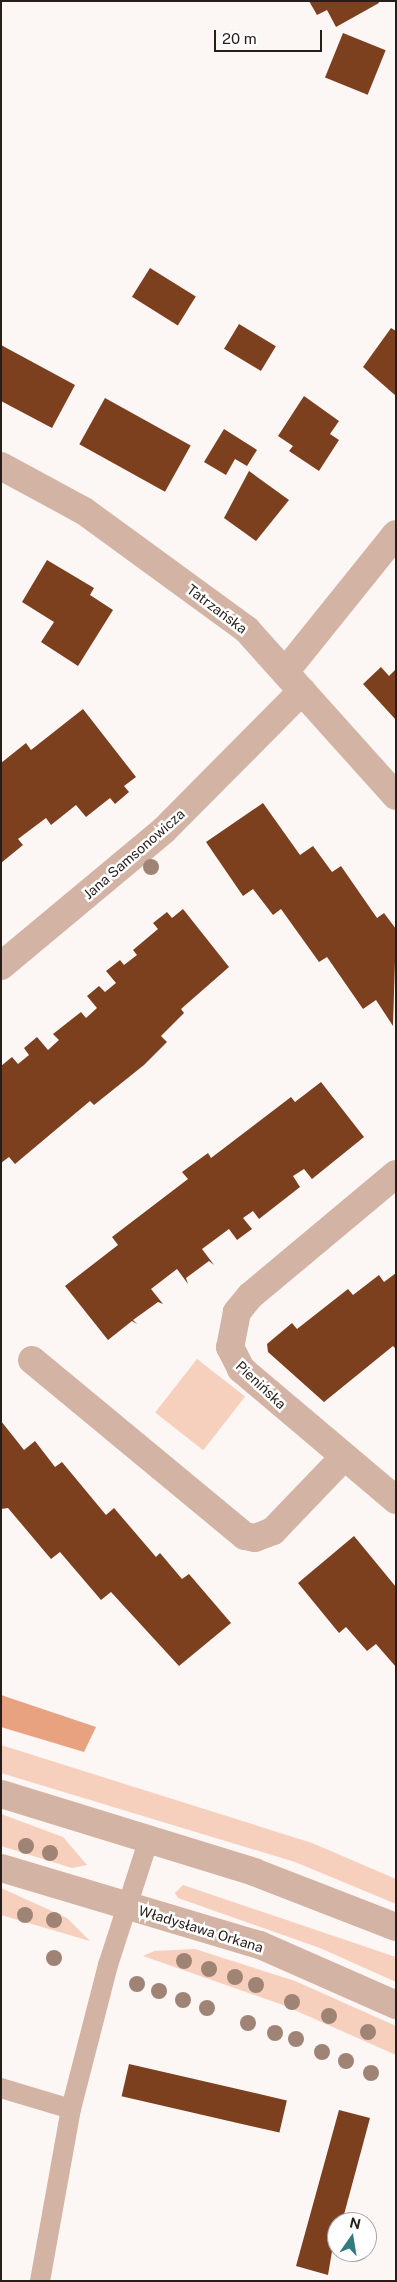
<!DOCTYPE html>
<html>
<head>
<meta charset="utf-8">
<style>
  body { margin:0 }
  #map { position:relative; width:397px; height:2282px; overflow:hidden; background:#fcf6f4; font-family:"Public Sans",sans-serif }
  div>[style] { position:absolute }
  .green>* { inset:0; background:#f7d0bd; transform-origin:0 0 }
  .forest>* { inset:0; background:#e8a280 }
  .building>* { inset:0; background:#7c401f; transform-origin:0 0 }
  .service>* { height:20px; margin:-10px; padding:0 10px; transform-origin:10px; border-radius:10px; background:#d3b3a4 }
  .minor>* { height:28px; margin:-14px; padding:0 14px; transform-origin:14px; border-radius:14px; background:#d3b3a4 }
  .tertiary>* { height:28px; margin:-14px; padding:0 14px; transform-origin:14px; border-radius:14px; background:#d3b3a4 }
  .trees>* { width:16px; height:16px; margin:-8px; border-radius:50%; background:#9f8476 }
  span { translate:-50% -50%; white-space:nowrap; text-align:center; line-height:1.15; -webkit-text-stroke:5px #fff; paint-order:stroke }
  .street-label { font-size:14px; color:#271e19 }
  .frame { position:absolute; inset:0; border:2px solid #271e19; pointer-events:none }
  .north { position:absolute; left:327px; top:2212px; width:50px; height:50px; box-sizing:border-box; background:#fff; border:1px solid #a9a5a3; border-radius:50%; rotate:13deg; font-size:14px; font-weight:700; line-height:20px; text-align:center; color:#271e19 }
  .north::after { content:''; display:block; margin:auto; width:18px; height:22px; background:#337c7d; clip-path:polygon(50% 0,100% 100%,50% 72%,0 100%) }
  .scale { position:absolute; left:214px; top:30px; width:108px; height:22px; box-sizing:border-box; border:2px solid #271e19; border-top:0; padding-left:6px; font-size:15px; line-height:18px; white-space:nowrap; color:#271e19; -webkit-text-stroke:4px #fff; paint-order:stroke }
</style>
</head>
<body>
<div id="map">
  <div class="green">
    <i style="left:197px;top:1359px;width:61px;height:68px;rotate:38deg"></i>
    <i style="clip-path:polygon(1px 1745px,312px 1843px,396px 1879px,396px 1904px,295px 1862px,1px 1773px)"></i>
    <i style="clip-path:polygon(1px 1814px,63px 1837px,87px 1865px,72px 1868px,1px 1846px)"></i>
    <i style="clip-path:polygon(183px 1885px,396px 1957px,396px 1982px,320px 1948px,178px 1898px,175px 1893px)"></i>
    <i style="clip-path:polygon(1px 1888px,67px 1918px,90px 1941px,1px 1915px)"></i>
    <i style="clip-path:polygon(195px 1949px,295px 1981px,396px 2026px,396px 2055px,283px 2005px,143px 1956px,154px 1951px)"></i>
  </div>
  <div class="forest">
    <i style="clip-path:polygon(1px 1695px,96px 1727px,84px 1752px,1px 1727px)"></i>
  </div>
  <div class="building">
    <i style="clip-path:polygon(309px 1px,378px 1px,379px 3px,336px 27px,327px 10px,317px 15px)"></i>
    <i style="left:343px;top:33px;width:46px;height:48px;rotate:22deg"></i>
    <i style="left:150px;top:268px;width:54px;height:34px;rotate:32deg"></i>
    <i style="left:239px;top:324px;width:43px;height:29px;rotate:31deg"></i>
    <i style="clip-path:polygon(391px 328px,396px 331px,396px 396px,363px 367px)"></i>
    <i style="clip-path:polygon(1px 345px,75px 385px,52px 428px,1px 401px)"></i>
    <i style="clip-path:polygon(304px 396px,339px 421px,330px 434px,339px 440px,319px 471px,289px 451px,293px 446px,278px 436px)"></i>
    <i style="left:105px;top:398px;width:98px;height:53px;rotate:29deg"></i>
    <i style="clip-path:polygon(224px 429px,257px 450px,247px 466px,235px 459px,226px 475px,204px 462px)"></i>
    <i style="clip-path:polygon(249px 471px,289px 500px,256px 541px,224px 518px)"></i>
    <i style="clip-path:polygon(47px 560px,94px 588px,90px 595px,113px 610px,78px 666px,41px 642px,54px 622px,22px 602px)"></i>
    <i style="clip-path:polygon(381px 667px,389px 676px,396px 669px,396px 720px,363px 684px)"></i>
    <i style="clip-path:polygon(83px 709px,136px 777px,124px 786px,129px 792px,115px 804px,110px 798px,86px 817px,76px 805px,51px 825px,46px 818px,18px 839px,23px 845px,1px 863px,1px 763px,26px 743px,31px 750px)"></i>
    <i style="clip-path:polygon(263px 803px,300px 855px,313px 846px,332px 872px,341px 866px,377px 918px,384px 913px,396px 929px,393px 1026px,376px 1000px,363px 1009px,327px 957px,319px 962px,281px 909px,273px 915px,253px 889px,243px 896px,206px 842px)"></i>
    <i style="clip-path:polygon(183px 909px,229px 967px,181px 1009px,184px 1013px,161px 1036px,167px 1042px,144px 1065px,94px 1105px,90px 1101px,15px 1164px,9px 1157px,1px 1163px,1px 1066px,12px 1057px,18px 1064px,29px 1055px,24px 1048px,37px 1037px,48px 1050px,59px 1040px,53px 1034px,81px 1012px,86px 1018px,97px 1008px,87px 996px,99px 986px,105px 992px,116px 983px,106px 971px,120px 960px,124px 965px,137px 955px,133px 950px,158px 929px,153px 923px,167px 912px,172px 918px)"></i>
    <i style="clip-path:polygon(321px 1082px,364px 1137px,312px 1179px,304px 1169px,293px 1176px,300px 1187px,259px 1219px,253px 1211px,243px 1218px,252px 1229px,237px 1240px,229px 1229px,202px 1249px,214px 1265px,209px 1261px,186px 1278px,188px 1284px,177px 1269px,151px 1289px,163px 1304px,158px 1302px,133px 1320px,137px 1324px,132px 1321px,108px 1340px,65px 1286px,118px 1245px,112px 1237px,188px 1179px,182px 1172px,208px 1153px,211px 1158px,291px 1097px,295px 1102px)"></i>
    <i style="clip-path:polygon(396px 1273px,396px 1349px,393px 1346px,324px 1402px,268px 1352px,267px 1344px,292px 1323px,297px 1329px,348px 1289px,353px 1295px,379px 1275px,384px 1282px)"></i>
    <i style="clip-path:polygon(1px 1421px,24px 1450px,35px 1441px,55px 1467px,62px 1462px,106px 1515px,114px 1508px,156px 1557px,160px 1553px,182px 1579px,189px 1574px,231px 1623px,179px 1666px,111px 1592px,101px 1600px,60px 1552px,51px 1559px,8px 1508px,1px 1509px)"></i>
    <i style="clip-path:polygon(354px 1536px,396px 1587px,396px 1667px,376px 1644px,367px 1651px,346px 1627px,339px 1633px,298px 1583px)"></i>
    <i style="left:129px;top:2064px;width:162px;height:33px;rotate:13deg"></i>
    <i style="clip-path:polygon(339px 2110px,370px 2118px,342px 2222px,337px 2222px,328px 2275px,296px 2266px)"></i>
  </div>
  <div class="service">
    <i style="left:1px;top:2088px;width:73px;rotate:16.7deg"></i>
    <i style="left:40px;top:2281px;width:175px;rotate:-79.8deg"></i>
    <i style="left:71px;top:2109px;width:149px;rotate:-75.6deg"></i>
    <i style="left:108px;top:1965px;width:133px;rotate:-72deg"></i>
  </div>
  <div class="minor">
    <i style="left:1px;top:466px;width:94px;rotate:28.5deg"></i>
    <i style="left:84px;top:511px;width:202px;rotate:36.1deg"></i>
    <i style="left:247px;top:630px;width:223px;rotate:48.1deg"></i>
    <i style="left:285px;top:672px;width:177px;rotate:-51.2deg"></i>
    <i style="left:1px;top:966px;width:212px;rotate:-39.8deg"></i>
    <i style="left:164px;top:830px;width:196px;rotate:-45.2deg"></i>
    <i style="left:396px;top:1174px;width:190px;rotate:140.1deg"></i>
    <i style="left:250px;top:1296px;width:21px;rotate:129deg"></i>
    <i style="left:237px;top:1312px;width:36px;rotate:101deg"></i>
    <i style="left:230px;top:1347px;width:25px;rotate:63deg"></i>
    <i style="left:241px;top:1369px;width:203px;rotate:40.2deg"></i>
    <i style="left:32px;top:1360px;width:276px;rotate:39.6deg"></i>
    <i style="left:245px;top:1536px;width:10px;rotate:11deg"></i>
    <i style="left:255px;top:1538px;width:19px;rotate:-21deg"></i>
    <i style="left:273px;top:1531px;width:103px;rotate:-46.2deg"></i>
  </div>
  <div class="tertiary">
    <i style="left:1px;top:1794px;width:265px;rotate:17.1deg"></i>
    <i style="left:254px;top:1872px;width:152px;rotate:21.2deg"></i>
    <i style="left:1px;top:1868px;width:270px;rotate:16.6deg"></i>
    <i style="left:260px;top:1945px;width:149px;rotate:23.8deg"></i>
  </div>
  <div class="trees">
    <i style="left:151px;top:867px"></i>
    <i style="left:26px;top:1846px"></i>
    <i style="left:50px;top:1853px"></i>
    <i style="left:25px;top:1915px"></i>
    <i style="left:54px;top:1920px"></i>
    <i style="left:54px;top:1958px"></i>
    <i style="left:184px;top:1961px"></i>
    <i style="left:209px;top:1969px"></i>
    <i style="left:235px;top:1977px"></i>
    <i style="left:137px;top:1984px"></i>
    <i style="left:256px;top:1985px"></i>
    <i style="left:159px;top:1991px"></i>
    <i style="left:183px;top:2000px"></i>
    <i style="left:292px;top:2002px"></i>
    <i style="left:207px;top:2008px"></i>
    <i style="left:329px;top:2016px"></i>
    <i style="left:248px;top:2023px"></i>
    <i style="left:368px;top:2032px"></i>
    <i style="left:275px;top:2033px"></i>
    <i style="left:296px;top:2039px"></i>
    <i style="left:322px;top:2052px"></i>
    <i style="left:346px;top:2061px"></i>
    <i style="left:371px;top:2073px"></i>
  </div>
  <div class="street-label">
    <span style="left:217px;top:609px;rotate:37deg">Tatrzańska</span>
    <span style="left:134px;top:854px;rotate:-41deg">Jana Samsonowicza</span>
    <span style="left:261px;top:1385px;rotate:43deg">Pienińska</span>
    <span style="left:201px;top:1929px;rotate:17deg">Władysława Orkana</span>
  </div>
  <div class="frame"></div>
  <div class="north">N</div>
  <div class="scale">20 m</div>
</div>
</body>
</html>
